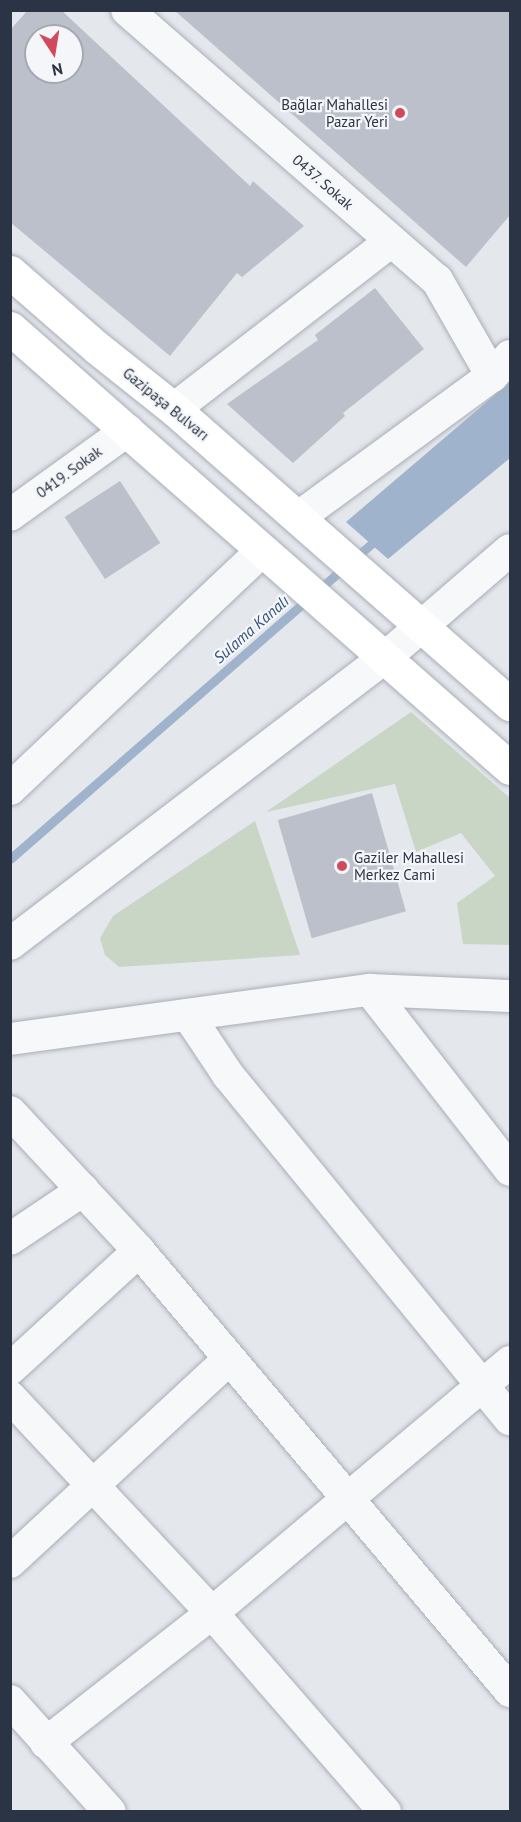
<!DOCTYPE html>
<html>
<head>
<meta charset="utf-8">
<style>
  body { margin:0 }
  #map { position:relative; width:521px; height:1822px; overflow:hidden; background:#e4e7ec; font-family:"PT Sans",sans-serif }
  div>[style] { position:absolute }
  .green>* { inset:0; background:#c9d6c5 }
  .water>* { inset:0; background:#9fb4cc }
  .stream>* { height:9px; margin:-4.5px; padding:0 4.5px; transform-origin:4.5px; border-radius:4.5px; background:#9fb4cc }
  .building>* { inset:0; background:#bbc0ca; transform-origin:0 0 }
  .roads { filter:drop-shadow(0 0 2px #a9aeb7) drop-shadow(0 0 2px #a9aeb7) }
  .minor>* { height:32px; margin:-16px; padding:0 16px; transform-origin:16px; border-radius:16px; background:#f7f8fa }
  .major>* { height:33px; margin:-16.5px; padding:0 16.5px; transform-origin:16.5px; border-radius:16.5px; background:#fff }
  .dots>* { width:16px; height:16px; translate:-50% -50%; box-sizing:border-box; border:3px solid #f4f6f9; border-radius:50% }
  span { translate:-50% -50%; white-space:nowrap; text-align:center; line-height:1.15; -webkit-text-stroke:4.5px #f4f6f9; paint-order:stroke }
  .poi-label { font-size:15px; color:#2b3445 }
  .right { translate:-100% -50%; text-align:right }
  .left { translate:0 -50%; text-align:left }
  .street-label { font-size:15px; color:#2b3445 }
  .water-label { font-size:16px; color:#34527a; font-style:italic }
  .frame { position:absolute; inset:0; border:12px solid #2b3445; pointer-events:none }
  .north { position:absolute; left:24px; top:24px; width:60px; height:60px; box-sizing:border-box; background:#f4f6f9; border:2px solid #a4a8b1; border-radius:50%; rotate:168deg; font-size:16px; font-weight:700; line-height:24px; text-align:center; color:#2b3445 }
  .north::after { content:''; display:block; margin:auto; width:21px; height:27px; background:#d1495b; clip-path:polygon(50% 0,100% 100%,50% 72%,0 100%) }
</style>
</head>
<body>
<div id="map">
  <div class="green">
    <i style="clip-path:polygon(411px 712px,510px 798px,510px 945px,463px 944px,457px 903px,495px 876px,461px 833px,416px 852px,395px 784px,266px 812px)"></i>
    <i style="clip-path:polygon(255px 821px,300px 955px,119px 967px,105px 955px,100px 938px,113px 916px)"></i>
  </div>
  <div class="water">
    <i style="clip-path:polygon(510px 382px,510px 458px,388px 559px,346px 522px)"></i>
  </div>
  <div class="stream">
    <i style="left:10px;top:859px;width:490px;rotate:-41.1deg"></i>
  </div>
  <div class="building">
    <i style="clip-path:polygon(evenodd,28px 10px,61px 10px,250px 186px,253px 181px,304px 226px,242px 277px,237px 273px,170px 356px,10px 222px,10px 30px,28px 10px,36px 36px,72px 36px,72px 72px,36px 72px,36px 36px)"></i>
    <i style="clip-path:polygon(174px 10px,510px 10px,510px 215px,466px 267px)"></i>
    <i style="clip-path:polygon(375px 288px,424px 349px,343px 413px,345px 416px,293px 463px,227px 404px,318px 340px,315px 335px)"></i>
    <i style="left:120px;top:481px;width:74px;height:66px;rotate:57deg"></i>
    <i style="left:372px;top:793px;width:123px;height:98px;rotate:74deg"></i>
  </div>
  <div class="roads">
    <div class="minor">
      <i style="left:127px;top:10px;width:411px;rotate:41.1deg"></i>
      <i style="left:437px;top:280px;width:111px;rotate:60.2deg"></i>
      <i style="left:174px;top:409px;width:274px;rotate:-37.7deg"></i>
      <i style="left:10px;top:515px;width:145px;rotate:-35.8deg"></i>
      <i style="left:299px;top:517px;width:239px;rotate:-36.2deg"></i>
      <i style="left:492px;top:376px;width:27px;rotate:-48deg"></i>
      <i style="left:10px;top:789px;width:347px;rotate:-43.4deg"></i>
      <i style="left:10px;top:944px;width:474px;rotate:-37.4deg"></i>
      <i style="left:387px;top:656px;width:162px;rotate:-40.8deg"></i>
      <i style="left:370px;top:990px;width:228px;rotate:52.1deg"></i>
      <i style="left:188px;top:1015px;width:72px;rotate:56.3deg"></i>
      <i style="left:228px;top:1075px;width:445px;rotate:50.7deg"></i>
      <i style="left:10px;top:1039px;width:363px;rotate:-7.8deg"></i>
      <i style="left:370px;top:990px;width:140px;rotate:2.5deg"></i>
      <i style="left:10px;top:1112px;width:190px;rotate:47.1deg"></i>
      <i style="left:139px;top:1251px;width:576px;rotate:49.86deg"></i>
      <i style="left:10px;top:1239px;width:88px;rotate:-33.9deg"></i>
      <i style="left:10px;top:1369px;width:175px;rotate:-42.5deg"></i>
      <i style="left:10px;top:1397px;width:296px;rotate:46.9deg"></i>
      <i style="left:212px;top:1613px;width:264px;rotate:49deg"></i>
      <i style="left:10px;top:1562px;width:299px;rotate:-42.8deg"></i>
      <i style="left:10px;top:1701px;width:149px;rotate:48deg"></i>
      <i style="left:46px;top:1743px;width:211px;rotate:-38.1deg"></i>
      <i style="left:212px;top:1613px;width:390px;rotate:-40.1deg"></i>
    </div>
    <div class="major">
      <i style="left:10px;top:272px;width:114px;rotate:41.1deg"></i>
      <i style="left:96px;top:347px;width:100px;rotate:38.5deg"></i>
      <i style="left:174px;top:409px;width:447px;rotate:41.3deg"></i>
      <i style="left:10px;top:328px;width:666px;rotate:41.35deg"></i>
    </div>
  </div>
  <div class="dots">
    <i style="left:400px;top:113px;background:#d1495b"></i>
    <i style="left:342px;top:866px;background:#d1495b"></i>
  </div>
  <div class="poi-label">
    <span class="right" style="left:388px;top:113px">Bağlar Mahallesi<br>Pazar Yeri</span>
    <span class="left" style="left:354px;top:866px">Gaziler Mahallesi<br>Merkez Cami</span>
  </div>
  <div class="street-label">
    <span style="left:323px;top:182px;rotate:41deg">0437. Sokak</span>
    <span style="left:166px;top:404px;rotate:39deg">Gazipaşa Bulvarı</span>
    <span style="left:69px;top:472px;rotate:-36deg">0419. Sokak</span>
  </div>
  <div class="water-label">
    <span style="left:251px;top:629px;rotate:-41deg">Sulama Kanalı</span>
  </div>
  <div class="frame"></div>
  <div class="north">N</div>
</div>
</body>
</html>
